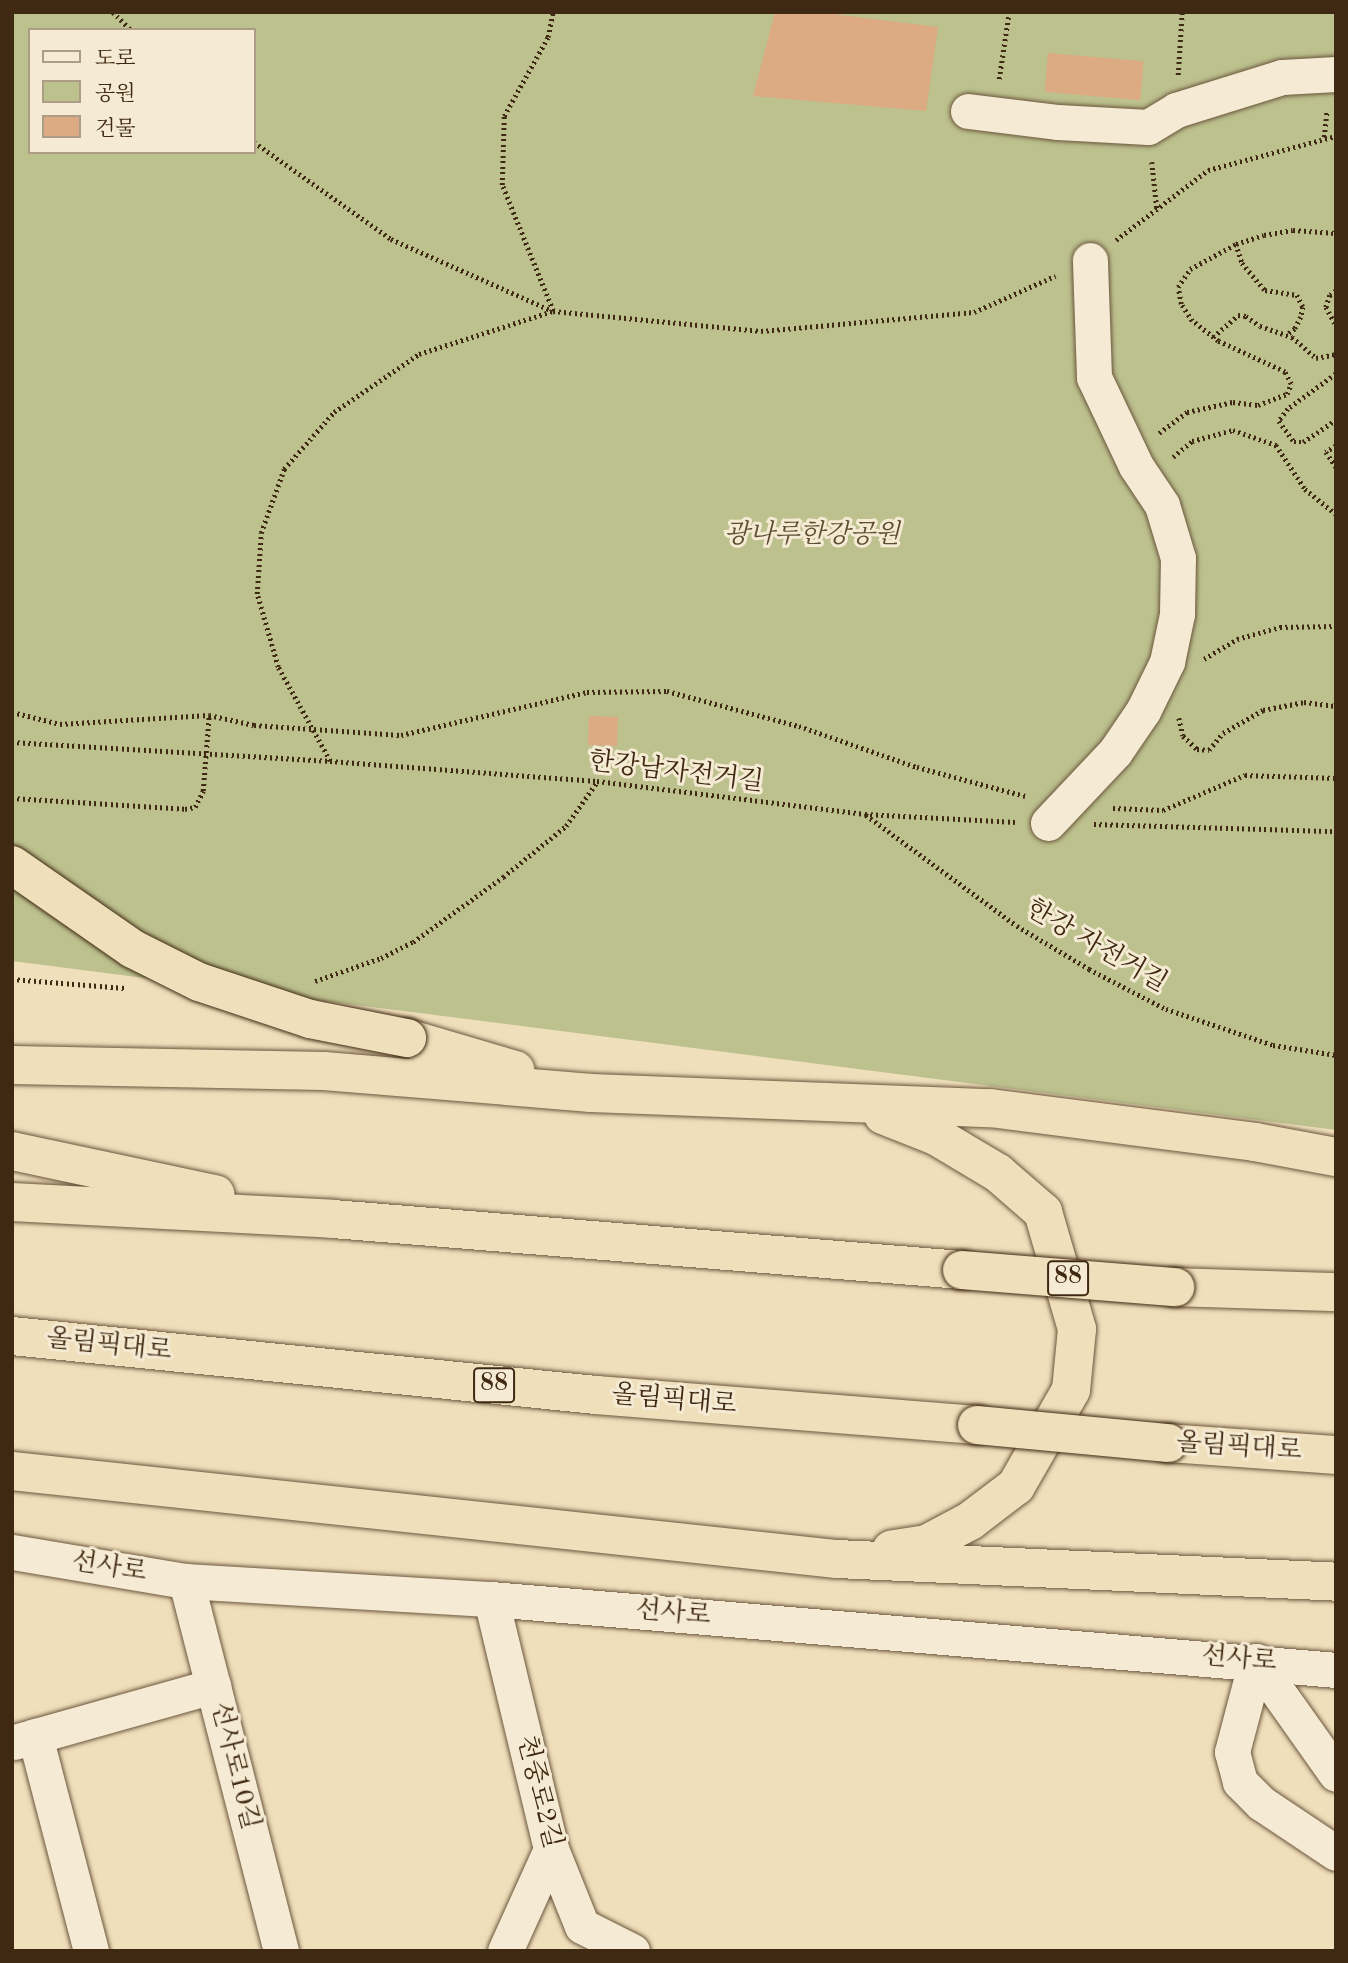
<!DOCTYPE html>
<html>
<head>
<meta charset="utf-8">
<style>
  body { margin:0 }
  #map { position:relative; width:1348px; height:1963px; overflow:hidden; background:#f0dfbb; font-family:"Old Standard TT","Noto Serif KR",serif }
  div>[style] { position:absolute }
  .green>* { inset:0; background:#bcc18e }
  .building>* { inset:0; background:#dcab84; transform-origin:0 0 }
  .path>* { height:4.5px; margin-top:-2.25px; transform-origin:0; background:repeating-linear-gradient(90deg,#402913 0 2px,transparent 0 5.5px) }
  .roads { filter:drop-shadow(0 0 2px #6c563d) drop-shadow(0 0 2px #6c563d) }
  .minor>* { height:35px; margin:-17.5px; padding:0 17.5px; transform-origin:17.5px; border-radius:17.5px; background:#f5ead3 }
  .highway>* { height:38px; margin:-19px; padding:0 19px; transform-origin:19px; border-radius:19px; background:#f0dfbb }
  .bridges { filter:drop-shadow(0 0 2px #402913) drop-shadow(0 0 2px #402913) }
  .highway-bridge>* { height:38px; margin:-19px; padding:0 19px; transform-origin:19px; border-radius:19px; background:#f0dfbb }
  span { translate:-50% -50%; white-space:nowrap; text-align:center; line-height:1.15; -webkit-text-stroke:6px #f5ead3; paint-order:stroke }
  .shield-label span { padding:2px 5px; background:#f5ead3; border:2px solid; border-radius:5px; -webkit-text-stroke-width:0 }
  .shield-label { font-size:24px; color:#402913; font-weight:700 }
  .park-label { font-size:26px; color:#5f4f32; font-style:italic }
  .street-label { font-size:26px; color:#402913 }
  .frame { position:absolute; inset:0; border:14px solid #402913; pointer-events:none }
  .legend { position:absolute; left:28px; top:28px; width:228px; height:126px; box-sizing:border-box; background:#f5ead3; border:2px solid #ad9d86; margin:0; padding:9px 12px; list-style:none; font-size:21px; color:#402913 }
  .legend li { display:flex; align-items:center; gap:14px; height:35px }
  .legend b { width:35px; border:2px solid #ad9d86 }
</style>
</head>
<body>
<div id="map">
  <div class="green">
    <i style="clip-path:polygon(evenodd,12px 12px,1336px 12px,1336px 1130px,12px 961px,12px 12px,30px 30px,254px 30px,254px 152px,30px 152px,30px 30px)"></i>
  </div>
  <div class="building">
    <i style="clip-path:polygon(775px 12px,817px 12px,938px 27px,926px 111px,753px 96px)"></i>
    <i style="left:1048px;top:53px;width:96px;height:39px;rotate:5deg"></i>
    <i style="left:589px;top:716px;width:29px;height:29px;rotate:2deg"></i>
  </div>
  <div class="path">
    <i style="left:113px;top:12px;width:25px;rotate:45deg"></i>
    <i style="left:1178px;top:75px;width:63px;rotate:-86.4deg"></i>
    <i style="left:999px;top:79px;width:68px;rotate:-81.5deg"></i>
    <i style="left:1324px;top:137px;width:27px;rotate:-84deg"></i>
    <i style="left:254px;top:142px;width:168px;rotate:35.3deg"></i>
    <i style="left:391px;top:239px;width:177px;rotate:24deg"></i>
    <i style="left:553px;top:311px;width:209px;rotate:5.5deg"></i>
    <i style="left:761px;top:331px;width:214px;rotate:-5.1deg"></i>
    <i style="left:974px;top:312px;width:89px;rotate:-24deg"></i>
    <i style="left:1152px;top:162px;width:47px;rotate:83.9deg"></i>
    <i style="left:1116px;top:240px;width:116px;rotate:-37.3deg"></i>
    <i style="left:1208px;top:170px;width:132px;rotate:-14.9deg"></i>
    <i style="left:1236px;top:244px;width:20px;rotate:72deg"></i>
    <i style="left:1242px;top:263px;width:35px;rotate:50deg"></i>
    <i style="left:1265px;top:290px;width:32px;rotate:9deg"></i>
    <i style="left:1297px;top:295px;width:13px;rotate:63deg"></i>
    <i style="left:1303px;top:307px;width:10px;rotate:101deg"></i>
    <i style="left:1301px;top:317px;width:13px;rotate:117deg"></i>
    <i style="left:1295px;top:329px;width:10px;rotate:143deg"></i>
    <i style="left:1336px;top:291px;width:7px;rotate:146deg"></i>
    <i style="left:1330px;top:295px;width:13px;rotate:108deg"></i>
    <i style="left:1326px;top:307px;width:21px;rotate:61deg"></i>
    <i style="left:1213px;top:337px;width:33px;rotate:-41deg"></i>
    <i style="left:1238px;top:315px;width:8px;rotate:7deg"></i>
    <i style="left:1246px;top:316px;width:17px;rotate:36deg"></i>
    <i style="left:1260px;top:326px;width:34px;rotate:19deg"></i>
    <i style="left:1292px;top:337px;width:32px;rotate:41deg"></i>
    <i style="left:1316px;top:358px;width:20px;rotate:-11deg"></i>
    <i style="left:1336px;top:374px;width:59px;rotate:143.9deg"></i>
    <i style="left:1288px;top:409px;width:15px;rotate:127deg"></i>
    <i style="left:1279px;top:421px;width:26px;rotate:54deg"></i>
    <i style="left:1294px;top:442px;width:9px"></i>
    <i style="left:1303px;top:442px;width:40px;rotate:-34deg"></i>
    <i style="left:1159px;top:433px;width:35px;rotate:-37deg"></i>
    <i style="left:1187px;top:412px;width:47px;rotate:-12.3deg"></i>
    <i style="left:1233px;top:402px;width:25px;rotate:7deg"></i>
    <i style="left:1258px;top:405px;width:31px;rotate:-21deg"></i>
    <i style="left:1287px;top:394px;width:11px;rotate:-68deg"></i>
    <i style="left:1291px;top:384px;width:13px;rotate:-117deg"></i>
    <i style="left:1285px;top:372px;width:74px;rotate:-155.2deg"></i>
    <i style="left:1218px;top:341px;width:33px;rotate:-142deg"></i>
    <i style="left:1192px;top:321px;width:20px;rotate:-123deg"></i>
    <i style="left:1181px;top:304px;width:17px;rotate:-100deg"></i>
    <i style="left:1178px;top:287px;width:22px;rotate:-56deg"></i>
    <i style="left:1190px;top:269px;width:52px;rotate:-28.5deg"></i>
    <i style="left:1236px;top:244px;width:29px;rotate:-18deg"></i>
    <i style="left:1264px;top:235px;width:29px;rotate:-10deg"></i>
    <i style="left:1293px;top:230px;width:43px;rotate:4deg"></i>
    <i style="left:1336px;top:446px;width:12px;rotate:149deg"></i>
    <i style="left:1326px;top:452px;width:18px;rotate:56deg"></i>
    <i style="left:1173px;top:457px;width:25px;rotate:-40deg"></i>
    <i style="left:1192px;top:441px;width:42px;rotate:-15deg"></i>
    <i style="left:1233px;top:430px;width:46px;rotate:19.2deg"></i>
    <i style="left:1276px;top:445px;width:53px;rotate:56.6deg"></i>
    <i style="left:1305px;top:489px;width:40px;rotate:39deg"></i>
    <i style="left:1204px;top:659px;width:39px;rotate:-31deg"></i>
    <i style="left:1237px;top:639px;width:45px;rotate:-15.6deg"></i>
    <i style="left:1280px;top:627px;width:56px;rotate:-1deg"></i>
    <i style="left:12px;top:712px;width:49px;rotate:14deg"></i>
    <i style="left:60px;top:724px;width:149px;rotate:-3.5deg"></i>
    <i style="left:209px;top:715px;width:46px;rotate:12.5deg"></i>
    <i style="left:254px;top:725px;width:147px;rotate:3.9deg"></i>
    <i style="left:401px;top:735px;width:191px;rotate:-13deg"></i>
    <i style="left:587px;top:692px;width:80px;rotate:-0.7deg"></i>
    <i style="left:667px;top:691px;width:137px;rotate:14.9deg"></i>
    <i style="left:799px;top:726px;width:125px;rotate:19.2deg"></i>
    <i style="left:917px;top:767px;width:112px;rotate:15deg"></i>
    <i style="left:1179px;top:718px;width:18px;rotate:77deg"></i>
    <i style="left:1183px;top:736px;width:19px;rotate:43deg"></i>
    <i style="left:1197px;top:749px;width:12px;rotate:5deg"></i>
    <i style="left:1209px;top:750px;width:22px;rotate:-51deg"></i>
    <i style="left:1223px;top:733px;width:46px;rotate:-29.9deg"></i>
    <i style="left:1263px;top:710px;width:42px;rotate:-11deg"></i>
    <i style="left:1304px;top:702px;width:32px;rotate:7deg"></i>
    <i style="left:12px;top:742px;width:319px;rotate:3.4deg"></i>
    <i style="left:330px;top:761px;width:268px;rotate:4.3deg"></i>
    <i style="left:597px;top:781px;width:270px;rotate:7deg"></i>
    <i style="left:865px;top:814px;width:151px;rotate:3deg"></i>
    <i style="left:330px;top:761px;width:107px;rotate:-119deg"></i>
    <i style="left:278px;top:667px;width:76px;rotate:-106deg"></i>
    <i style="left:257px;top:594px;width:61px;rotate:-86.2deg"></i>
    <i style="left:261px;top:533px;width:68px;rotate:-70.2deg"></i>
    <i style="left:284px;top:469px;width:76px;rotate:-48.7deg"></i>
    <i style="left:334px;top:412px;width:103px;rotate:-34.3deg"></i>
    <i style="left:419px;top:354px;width:141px;rotate:-17.8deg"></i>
    <i style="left:553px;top:311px;width:136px;rotate:-112deg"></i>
    <i style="left:502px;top:185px;width:69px;rotate:-88.3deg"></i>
    <i style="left:504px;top:116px;width:90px;rotate:-60.9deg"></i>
    <i style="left:548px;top:37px;width:25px;rotate:-79deg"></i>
    <i style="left:12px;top:798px;width:173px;rotate:3.6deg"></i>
    <i style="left:185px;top:809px;width:10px;rotate:-11deg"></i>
    <i style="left:195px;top:807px;width:18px;rotate:-63deg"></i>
    <i style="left:203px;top:791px;width:76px;rotate:-85.5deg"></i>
    <i style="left:1113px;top:808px;width:50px;rotate:2.3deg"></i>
    <i style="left:1163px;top:810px;width:89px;rotate:-23.1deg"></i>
    <i style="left:1245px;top:775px;width:91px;rotate:1.9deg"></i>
    <i style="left:866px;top:815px;width:187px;rotate:36.3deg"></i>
    <i style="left:1017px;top:926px;width:84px;rotate:30.8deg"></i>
    <i style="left:1089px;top:969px;width:87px;rotate:27.5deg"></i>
    <i style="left:1166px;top:1009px;width:113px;rotate:18.6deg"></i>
    <i style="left:1273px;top:1045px;width:64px;rotate:9deg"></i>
    <i style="left:1094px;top:824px;width:242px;rotate:1.7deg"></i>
    <i style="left:12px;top:979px;width:113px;rotate:4.6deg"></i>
    <i style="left:315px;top:981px;width:70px;rotate:-19.2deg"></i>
    <i style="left:381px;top:958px;width:36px;rotate:-27deg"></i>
    <i style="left:413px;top:942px;width:111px;rotate:-35.8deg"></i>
    <i style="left:503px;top:877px;width:81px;rotate:-39deg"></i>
    <i style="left:566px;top:826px;width:54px;rotate:-54.8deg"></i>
  </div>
  <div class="roads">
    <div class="minor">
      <i style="left:968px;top:111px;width:91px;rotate:7deg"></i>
      <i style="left:1058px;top:122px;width:90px;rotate:3.2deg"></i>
      <i style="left:1148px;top:127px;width:33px;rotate:-31deg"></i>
      <i style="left:1176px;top:110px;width:111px;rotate:-17.3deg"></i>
      <i style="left:1282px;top:77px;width:54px;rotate:-3.2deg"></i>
      <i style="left:1048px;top:823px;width:98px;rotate:-46.7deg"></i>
      <i style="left:1115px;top:752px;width:50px;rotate:-55.7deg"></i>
      <i style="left:1143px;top:711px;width:55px;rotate:-63.9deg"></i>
      <i style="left:1167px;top:662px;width:49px;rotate:-78.2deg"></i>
      <i style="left:1177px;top:614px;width:56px;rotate:-89deg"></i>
      <i style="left:1178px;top:558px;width:55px;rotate:-106.8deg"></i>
      <i style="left:1162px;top:505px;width:47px;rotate:-123.7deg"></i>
      <i style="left:1136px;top:466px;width:98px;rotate:-115.3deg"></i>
      <i style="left:1094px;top:377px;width:117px;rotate:-92deg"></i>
      <i style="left:12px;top:1552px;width:176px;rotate:9.5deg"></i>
      <i style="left:186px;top:1581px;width:306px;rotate:3.4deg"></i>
      <i style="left:491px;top:1599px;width:848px;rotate:4.8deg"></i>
      <i style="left:186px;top:1581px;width:382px;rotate:75.6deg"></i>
      <i style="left:491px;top:1599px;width:257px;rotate:76.5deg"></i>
      <i style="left:551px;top:1849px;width:83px;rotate:68.1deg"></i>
      <i style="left:582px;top:1926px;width:56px;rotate:26.6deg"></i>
      <i style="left:1256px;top:1661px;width:94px;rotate:104.8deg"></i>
      <i style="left:1232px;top:1752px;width:31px;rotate:75deg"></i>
      <i style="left:1240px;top:1782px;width:30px;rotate:45deg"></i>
      <i style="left:1261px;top:1803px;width:90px;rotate:33.7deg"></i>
      <i style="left:1256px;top:1661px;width:138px;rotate:54.7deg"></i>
      <i style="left:35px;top:1736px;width:222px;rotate:75.4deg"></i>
      <i style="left:14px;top:1742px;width:207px;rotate:-15.7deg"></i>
      <i style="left:505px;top:1951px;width:112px;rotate:-65.7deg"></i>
    </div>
    <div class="highway">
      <i style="left:407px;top:1038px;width:113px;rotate:16.5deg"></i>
      <i style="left:12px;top:1065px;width:312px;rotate:1.1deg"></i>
      <i style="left:324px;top:1071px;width:268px;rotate:4.7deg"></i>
      <i style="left:591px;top:1093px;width:399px;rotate:2.2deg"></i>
      <i style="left:990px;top:1108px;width:267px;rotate:7.3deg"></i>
      <i style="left:1255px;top:1142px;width:82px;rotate:10.5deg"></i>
      <i style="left:883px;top:1115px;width:57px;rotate:21.6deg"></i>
      <i style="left:936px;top:1136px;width:72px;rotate:30.8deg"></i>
      <i style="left:998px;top:1173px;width:60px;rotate:40.9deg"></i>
      <i style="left:1043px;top:1212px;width:122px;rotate:73.8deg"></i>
      <i style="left:1077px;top:1329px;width:61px;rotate:95.6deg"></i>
      <i style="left:1071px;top:1390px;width:111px;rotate:119.8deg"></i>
      <i style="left:1016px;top:1486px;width:58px;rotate:142.7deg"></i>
      <i style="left:970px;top:1521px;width:49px;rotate:151.9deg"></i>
      <i style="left:927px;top:1544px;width:36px;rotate:171deg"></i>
      <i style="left:12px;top:1151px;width:208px;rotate:12deg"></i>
      <i style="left:12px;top:1202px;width:321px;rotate:3deg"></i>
      <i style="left:333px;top:1219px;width:631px;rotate:4.64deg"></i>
      <i style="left:1175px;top:1287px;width:161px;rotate:1.8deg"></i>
      <i style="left:12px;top:1336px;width:587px;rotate:5.77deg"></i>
      <i style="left:596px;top:1395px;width:382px;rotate:4.5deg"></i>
      <i style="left:1168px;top:1443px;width:168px;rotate:4.1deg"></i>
      <i style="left:12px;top:1471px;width:830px;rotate:6.09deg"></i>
      <i style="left:837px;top:1559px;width:500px;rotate:2.6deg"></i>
    </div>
  </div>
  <div class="bridges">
    <div class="highway-bridge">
      <i style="left:12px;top:865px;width:147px;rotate:34.8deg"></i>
      <i style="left:133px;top:949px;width:74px;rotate:26.6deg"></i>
      <i style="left:199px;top:982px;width:117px;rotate:18.4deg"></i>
      <i style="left:310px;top:1019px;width:99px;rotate:11.1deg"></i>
      <i style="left:962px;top:1270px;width:214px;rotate:4.6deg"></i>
      <i style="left:977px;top:1425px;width:192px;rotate:5.4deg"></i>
    </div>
  </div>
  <div class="shield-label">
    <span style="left:1068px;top:1278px">88</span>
    <span style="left:494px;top:1385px">88</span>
  </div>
  <div class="park-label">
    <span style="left:812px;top:536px">광나루한강공원</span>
  </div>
  <div class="street-label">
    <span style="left:676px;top:773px;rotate:7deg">한강남자전거길</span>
    <span style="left:1096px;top:947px;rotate:30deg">한강 자전거길</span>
    <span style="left:109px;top:1346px;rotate:6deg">올림픽대로</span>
    <span style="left:674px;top:1401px;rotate:5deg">올림픽대로</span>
    <span style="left:1239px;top:1448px;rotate:4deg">올림픽대로</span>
    <span style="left:109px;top:1568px;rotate:9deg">선사로</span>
    <span style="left:673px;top:1614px;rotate:5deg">선사로</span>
    <span style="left:1239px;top:1660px;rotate:5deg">선사로</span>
    <span style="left:234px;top:1766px;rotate:76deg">선사로10길</span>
    <span style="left:538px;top:1792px;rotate:76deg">천중로2길</span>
  </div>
  <div class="frame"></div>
  <ul class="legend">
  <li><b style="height:9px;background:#f5ead3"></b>도로</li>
  <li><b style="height:19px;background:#bcc18e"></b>공원</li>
  <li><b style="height:19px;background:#dcab84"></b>건물</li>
  </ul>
</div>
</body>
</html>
